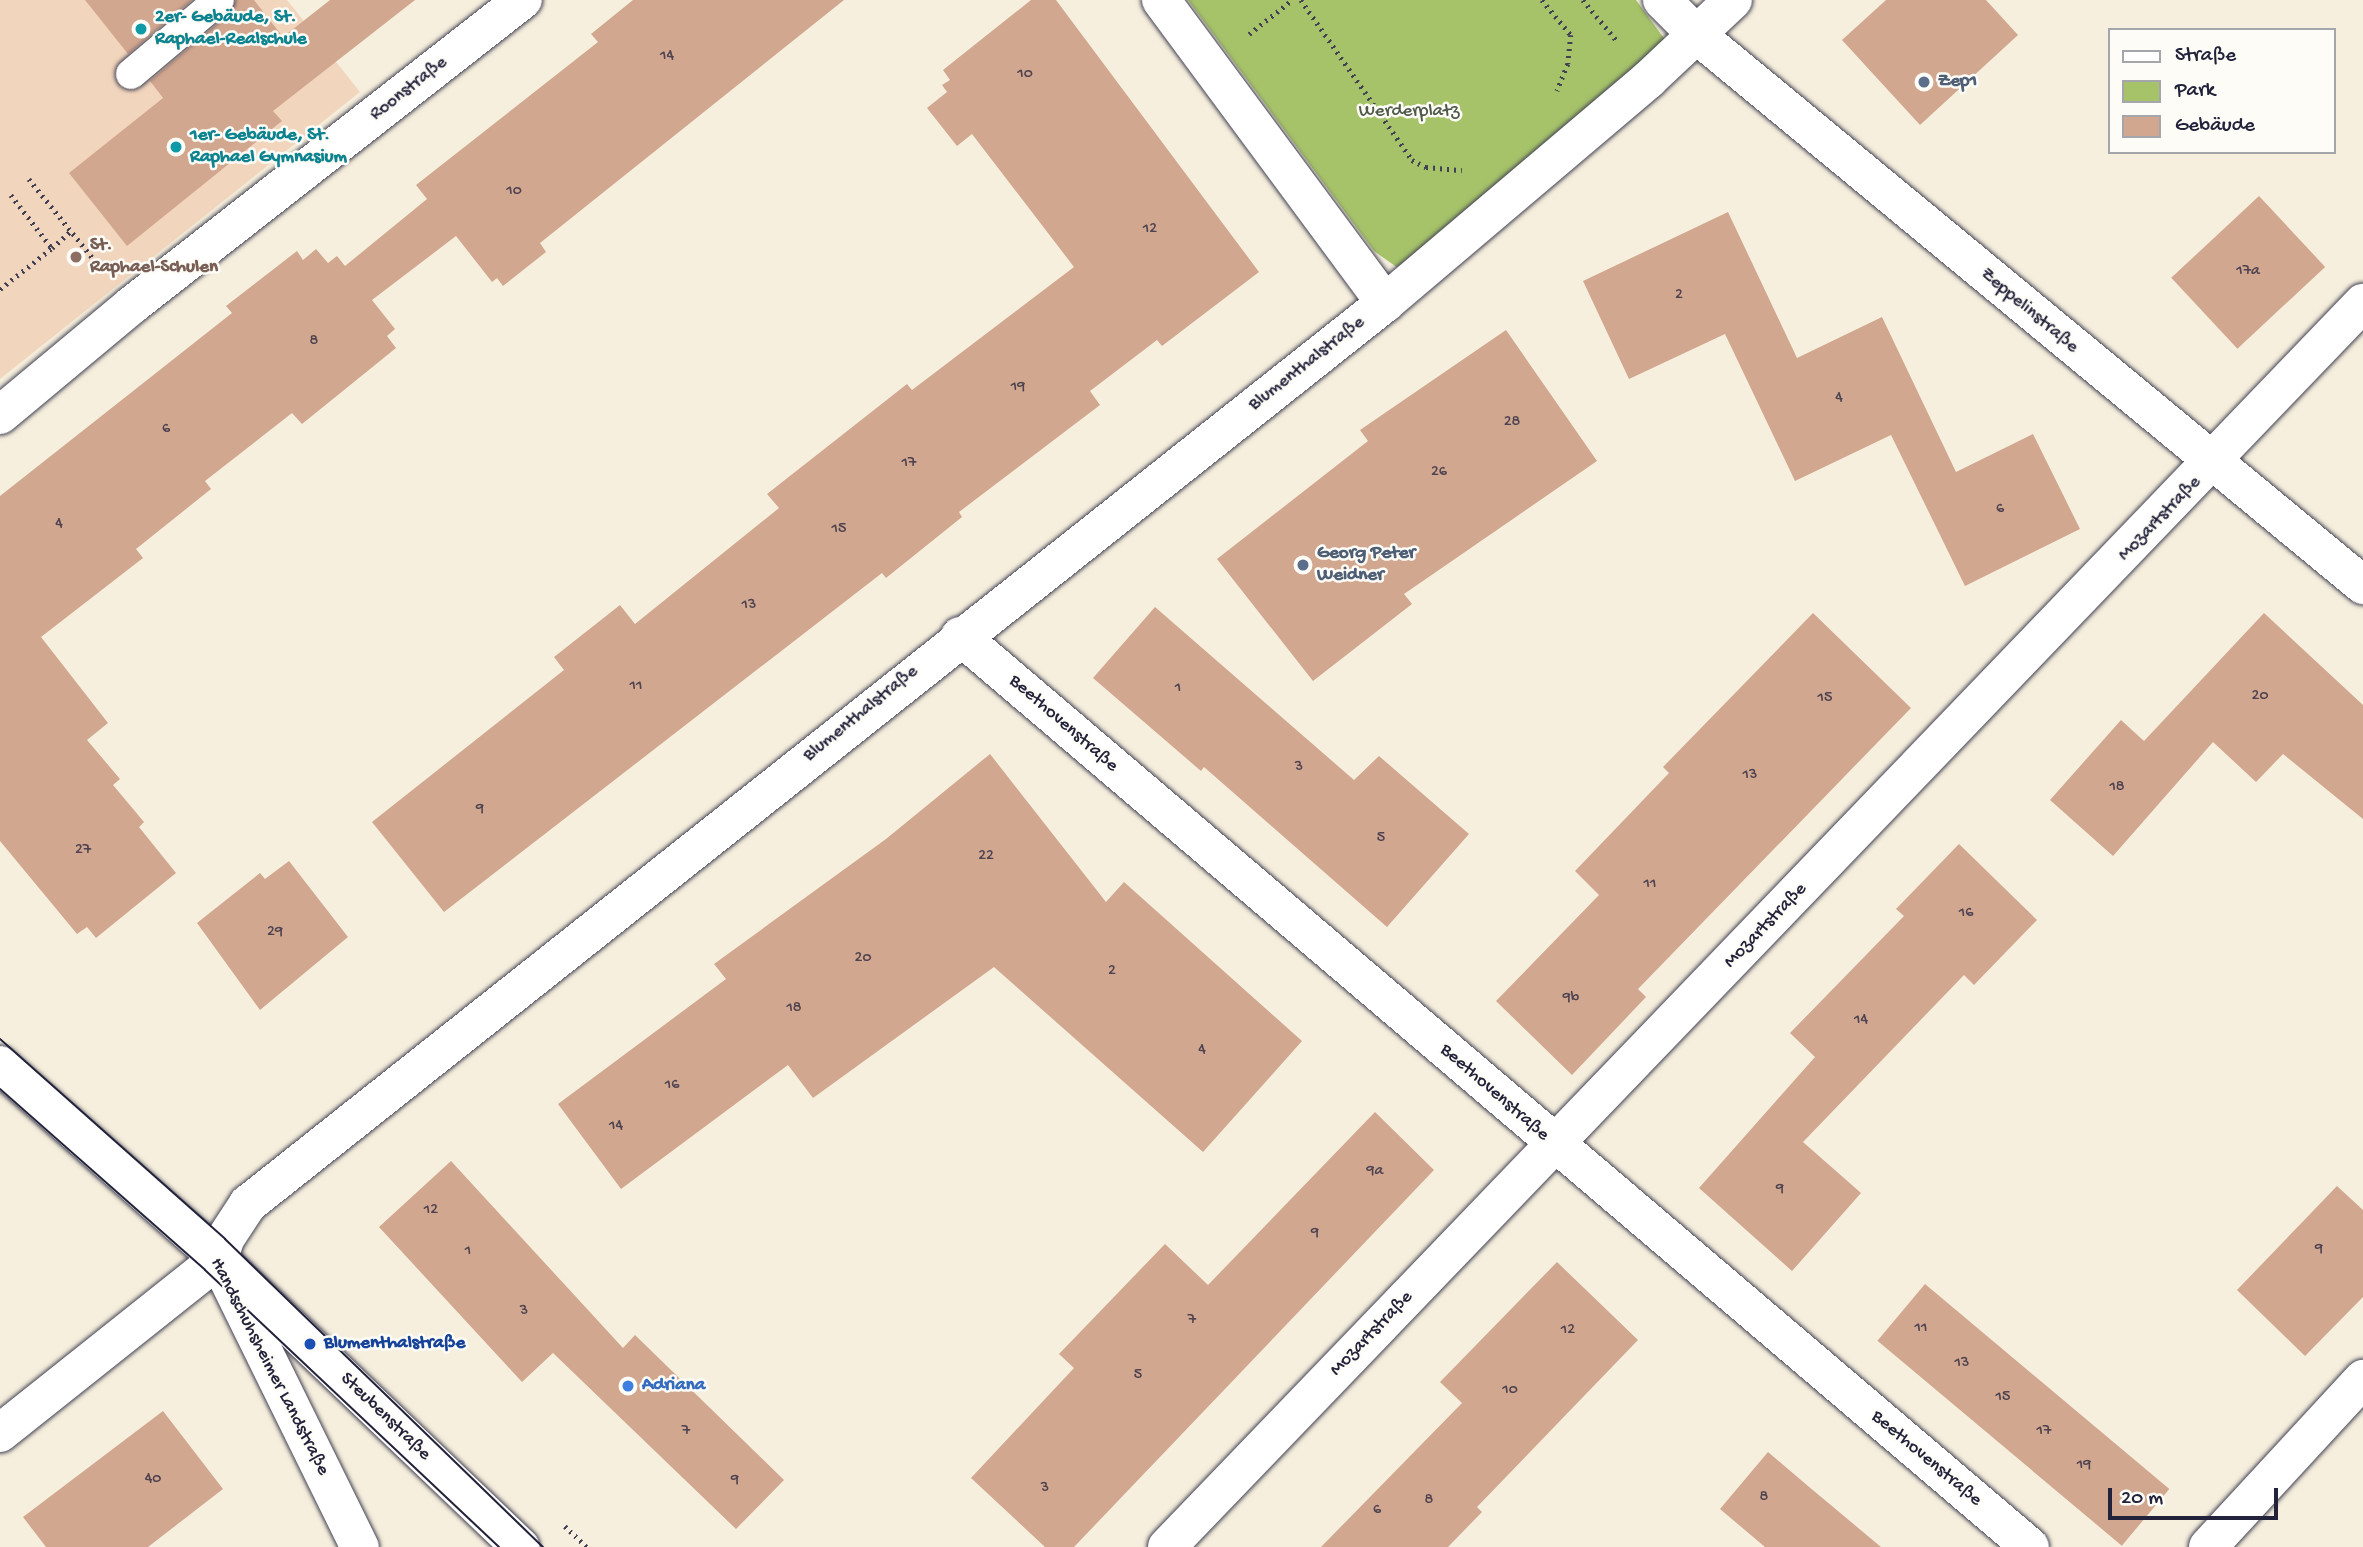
<!DOCTYPE html>
<html>
<head>
<meta charset="utf-8">
<style>
  body { margin:0 }
  #map { position:relative; width:2363px; height:1547px; overflow:hidden; background:#f6efdd; font-family:"Gochi Hand",sans-serif }
  div>[style] { position:absolute }
  .built>* { inset:0; background:#f2d5bd }
  .green>* { inset:0; background:#a6c36a }
  .building>* { inset:0; background:#d2a78f; transform-origin:0 0 }
  .path>* { height:4.5px; margin-top:-2.25px; transform-origin:0; background:repeating-linear-gradient(90deg,#424153 0 2px,transparent 0 7px) }
  .roads { filter:drop-shadow(0 0 2px #424153) drop-shadow(0 0 2px #424153) }
  .lane>* { height:30px; margin:-15px; padding:0 15px; transform-origin:15px; border-radius:15px; background:#fff }
  .street>* { height:38px; margin:-19px; padding:0 19px; transform-origin:19px; border-radius:19px; background:#fff }
  .secondary>* { height:38px; margin:-19px; padding:0 19px; transform-origin:19px; border-radius:19px; background:#fff }
  .tram>* { height:2px; margin:-1px; padding:0 1px; transform-origin:1px; border-radius:1px; background:#22223b }
  .dots>* { width:19px; height:19px; translate:-50% -50%; box-sizing:border-box; border:4px solid #fdfcf7; border-radius:50% }
  span { translate:-50% -50%; white-space:nowrap; text-align:center; line-height:1.15; -webkit-text-stroke:5px #fdfcf7; paint-order:stroke }
  .number-label { font-size:16px; color:#4e4350 }
  .number-label span { -webkit-text-stroke-width:0 }
  .culture-label { font-size:19px; color:#0d838f; font-weight:700 }
  .left { translate:0 -50%; text-align:left }
  .service-label { font-size:19px; color:#4e5e75; font-weight:700 }
  .street-label { font-size:19px; color:#22223b }
  .park-label { font-size:19px; color:#505a4b }
  .education-label { font-size:19px; color:#785e54; font-weight:700 }
  .transit-label { font-size:19px; color:#164399; font-weight:700 }
  .shop-label { font-size:19px; color:#366cbe; font-weight:700 }
  .legend { position:absolute; left:2108px; top:28px; width:228px; height:126px; box-sizing:border-box; background:#fdfcf7; border:2px solid #a5a5ac; margin:0; padding:9px 12px; list-style:none; font-size:21px; color:#22223b }
  .legend li { display:flex; align-items:center; gap:14px; height:35px }
  .legend b { width:35px; border:2px solid #a5a5ac }
  .scale { position:absolute; left:2108px; top:1488px; width:170px; height:32px; box-sizing:border-box; border:4px solid #22223b; border-top:0; padding-left:9px; font-size:21px; line-height:24px; white-space:nowrap; color:#22223b; -webkit-text-stroke:5px #fdfcf7; paint-order:stroke }
</style>
</head>
<body>
<div id="map">
  <div class="built">
    <i style="clip-path:polygon(0 0,287px 0,360px 92px,0 379px)"></i>
  </div>
  <div class="green">
    <i style="clip-path:polygon(1188px 0,1636px 0,1666px 41px,1398px 268px,1374px 251px)"></i>
  </div>
  <div class="building">
    <i style="clip-path:polygon(85px 0,192px 0,128px 54px)"></i>
    <i style="clip-path:polygon(236px 0,254px 0,283px 37px,330px 0,415px 0,273px 111px,282px 121px,127px 246px,69px 173px,163px 98px,150px 81px,230px 13px)"></i>
    <i style="clip-path:polygon(633px 0,844px 0,540px 243px,546px 252px,503px 286px,497px 278px,492px 282px,456px 236px,372px 300px,395px 329px,387px 336px,396px 348px,302px 424px,292px 413px,205px 481px,211px 489px,136px 549px,143px 558px,41px 637px,108px 723px,87px 740px,120px 779px,113px 785px,144px 822px,139px 827px,176px 873px,96px 938px,87px 927px,77px 934px,0 841px,0 496px,232px 313px,226px 306px,297px 251px,303px 260px,316px 249px,328px 263px,337px 256px,345px 266px,427px 199px,416px 185px,598px 42px,591px 34px)"></i>
    <i style="clip-path:polygon(1031px 0,1056px 0,1259px 272px,1162px 346px,1157px 340px,1090px 391px,1100px 405px,959px 512px,962px 517px,886px 578px,882px 573px,444px 912px,372px 822px,564px 670px,554px 657px,620px 605px,635px 624px,779px 508px,767px 494px,907px 384px,912px 390px,1074px 267px,972px 134px,957px 146px,927px 108px,947px 92px,942px 85px,950px 80px,943px 70px)"></i>
    <i style="clip-path:polygon(1886px 0,1986px 0,2018px 35px,1920px 125px,1842px 40px)"></i>
    <i style="left:2259px;top:196px;width:97px;height:120px;rotate:47deg"></i>
    <i style="clip-path:polygon(1728px 212px,1797px 358px,1882px 317px,1956px 472px,2033px 434px,2080px 529px,1965px 586px,1891px 435px,1795px 481px,1725px 334px,1629px 379px,1583px 281px)"></i>
    <i style="clip-path:polygon(1506px 330px,1597px 461px,1404px 594px,1412px 604px,1313px 681px,1217px 559px,1368px 441px,1360px 430px)"></i>
    <i style="clip-path:polygon(1155px 607px,1354px 780px,1379px 756px,1469px 834px,1387px 927px,1204px 767px,1201px 771px,1093px 678px)"></i>
    <i style="clip-path:polygon(1813px 613px,1911px 708px,1638px 989px,1646px 997px,1572px 1075px,1496px 1001px,1599px 895px,1575px 871px,1669px 773px,1663px 767px)"></i>
    <i style="clip-path:polygon(2264px 613px,2363px 705px,2363px 819px,2283px 754px,2256px 782px,2213px 742px,2113px 856px,2050px 800px,2121px 720px,2144px 741px)"></i>
    <i style="clip-path:polygon(990px 754px,1106px 902px,1124px 882px,1302px 1041px,1203px 1152px,994px 967px,813px 1098px,788px 1065px,621px 1189px,558px 1104px,726px 979px,714px 964px,886px 839px)"></i>
    <i style="clip-path:polygon(1959px 844px,2037px 920px,1974px 985px,1964px 975px,1803px 1142px,1861px 1193px,1792px 1271px,1699px 1188px,1815px 1057px,1790px 1033px,1904px 916px,1896px 909px)"></i>
    <i style="clip-path:polygon(289px 861px,348px 937px,260px 1010px,197px 923px,260px 873px,265px 879px)"></i>
    <i style="clip-path:polygon(1375px 1112px,1434px 1170px,1074px 1547px,1045px 1547px,971px 1478px,1074px 1368px,1059px 1354px,1165px 1244px,1208px 1285px)"></i>
    <i style="clip-path:polygon(451px 1161px,623px 1348px,635px 1335px,784px 1480px,736px 1529px,553px 1353px,522px 1382px,379px 1227px)"></i>
    <i style="clip-path:polygon(2337px 1186px,2363px 1210px,2363px 1297px,2305px 1356px,2237px 1290px)"></i>
    <i style="clip-path:polygon(1557px 1262px,1638px 1340px,1477px 1507px,1482px 1512px,1448px 1547px,1321px 1547px,1462px 1403px,1440px 1382px)"></i>
    <i style="left:1925px;top:1284px;width:319px;height:74px;rotate:40deg"></i>
    <i style="clip-path:polygon(163px 1411px,223px 1489px,148px 1547px,46px 1547px,23px 1517px)"></i>
    <i style="clip-path:polygon(1768px 1452px,1808px 1486px,1881px 1547px,1765px 1547px,1720px 1509px)"></i>
  </div>
  <div class="path">
    <i style="left:1301px;top:0;width:195px;rotate:55.2deg"></i>
    <i style="left:1412px;top:160px;width:16px;rotate:27deg"></i>
    <i style="left:1426px;top:167px;width:36px;rotate:5deg"></i>
    <i style="left:1542px;top:0;width:45px;rotate:50.4deg"></i>
    <i style="left:1571px;top:35px;width:29px;rotate:96deg"></i>
    <i style="left:1568px;top:64px;width:29px;rotate:112deg"></i>
    <i style="left:1583px;top:0;width:53px;rotate:50.3deg"></i>
    <i style="left:1249px;top:34px;width:55px;rotate:-38.3deg"></i>
    <i style="left:29px;top:179px;width:113px;rotate:51.1deg"></i>
    <i style="left:11px;top:195px;width:67px;rotate:52.3deg"></i>
    <i style="left:52px;top:248px;width:25px;rotate:-42deg"></i>
    <i style="left:0;top:289px;width:66px;rotate:-38.3deg"></i>
    <i style="left:565px;top:1526px;width:30px;rotate:44deg"></i>
  </div>
  <div class="roads">
    <div class="lane">
      <i style="left:131px;top:74px;width:115px;rotate:-40.1deg"></i>
    </div>
    <div class="street">
      <i style="left:1161px;top:0;width:377px;rotate:53.5deg"></i>
      <i style="left:1662px;top:0;width:49px;rotate:45deg"></i>
      <i style="left:1697px;top:35px;width:864px;rotate:39.55deg"></i>
      <i style="left:0;top:415px;width:172px;rotate:-39.8deg"></i>
      <i style="left:132px;top:305px;width:496px;rotate:-38deg"></i>
      <i style="left:960px;top:636px;width:1405px;rotate:40.41deg"></i>
      <i style="left:219px;top:1261px;width:319px;rotate:63.8deg"></i>
      <i style="left:0;top:1433px;width:280px;rotate:-38.5deg"></i>
      <i style="left:219px;top:1259px;width:21px;rotate:-73deg"></i>
      <i style="left:225px;top:1239px;width:42px;rotate:-56.7deg"></i>
      <i style="left:248px;top:1204px;width:1451px;rotate:-38.39deg"></i>
      <i style="left:1385px;top:303px;width:346px;rotate:-40.3deg"></i>
      <i style="left:1649px;top:79px;width:115px;rotate:-43.2deg"></i>
      <i style="left:1167px;top:1547px;width:1726px;rotate:-46.13deg"></i>
      <i style="left:2208px;top:1547px;width:229px;rotate:-47.3deg"></i>
    </div>
    <div class="secondary">
      <i style="left:0;top:1065px;width:293px;rotate:41.5deg"></i>
      <i style="left:219px;top:1259px;width:417px;rotate:43.7deg"></i>
    </div>
  </div>
  <div class="tram">
    <i style="left:0;top:1039px;width:301px;rotate:41.6deg"></i>
    <i style="left:225px;top:1239px;width:443px;rotate:44.1deg"></i>
    <i style="left:0;top:1089px;width:273px;rotate:41.4deg"></i>
    <i style="left:205px;top:1270px;width:404px;rotate:43.3deg"></i>
  </div>
  <div class="dots">
    <i style="left:141px;top:29px;background:#0f9aa8"></i>
    <i style="left:1924px;top:82px;background:#5c6f8a"></i>
    <i style="left:176px;top:147px;background:#0f9aa8"></i>
    <i style="left:76px;top:257px;background:#8d6e63"></i>
    <i style="left:1303px;top:565px;background:#5c6f8a"></i>
    <i style="left:310px;top:1344px;background:#1a4fb4"></i>
    <i style="left:628px;top:1386px;background:#3f7fe0"></i>
  </div>
  <div class="number-label">
    <span style="left:667px;top:57px">14</span>
    <span style="left:1025px;top:75px">10</span>
    <span style="left:514px;top:192px">10</span>
    <span style="left:1150px;top:230px">12</span>
    <span style="left:2248px;top:272px">17a</span>
    <span style="left:1679px;top:296px">2</span>
    <span style="left:314px;top:342px">8</span>
    <span style="left:1018px;top:388px">19</span>
    <span style="left:1839px;top:399px">4</span>
    <span style="left:1512px;top:423px">28</span>
    <span style="left:166px;top:430px">6</span>
    <span style="left:909px;top:464px">17</span>
    <span style="left:1439px;top:473px">26</span>
    <span style="left:2000px;top:510px">6</span>
    <span style="left:59px;top:525px">4</span>
    <span style="left:839px;top:530px">15</span>
    <span style="left:749px;top:606px">13</span>
    <span style="left:636px;top:687px">11</span>
    <span style="left:1178px;top:689px">1</span>
    <span style="left:2260px;top:697px">20</span>
    <span style="left:1825px;top:699px">15</span>
    <span style="left:1299px;top:768px">3</span>
    <span style="left:1750px;top:776px">13</span>
    <span style="left:2117px;top:788px">18</span>
    <span style="left:480px;top:810px">9</span>
    <span style="left:1381px;top:839px">5</span>
    <span style="left:83px;top:851px">27</span>
    <span style="left:986px;top:857px">22</span>
    <span style="left:1650px;top:885px">11</span>
    <span style="left:1966px;top:914px">16</span>
    <span style="left:275px;top:933px">29</span>
    <span style="left:863px;top:959px">20</span>
    <span style="left:1112px;top:972px">2</span>
    <span style="left:1571px;top:999px">9b</span>
    <span style="left:794px;top:1009px">18</span>
    <span style="left:1861px;top:1021px">14</span>
    <span style="left:1202px;top:1051px">4</span>
    <span style="left:672px;top:1086px">16</span>
    <span style="left:616px;top:1127px">14</span>
    <span style="left:1375px;top:1172px">9a</span>
    <span style="left:1780px;top:1190px">9</span>
    <span style="left:431px;top:1211px">12</span>
    <span style="left:1315px;top:1234px">9</span>
    <span style="left:2319px;top:1250px">9</span>
    <span style="left:468px;top:1252px">1</span>
    <span style="left:524px;top:1312px">3</span>
    <span style="left:1192px;top:1321px">7</span>
    <span style="left:1921px;top:1329px">11</span>
    <span style="left:1568px;top:1331px">12</span>
    <span style="left:1962px;top:1364px">13</span>
    <span style="left:1138px;top:1376px">5</span>
    <span style="left:1510px;top:1391px">10</span>
    <span style="left:2003px;top:1398px">15</span>
    <span style="left:686px;top:1432px">7</span>
    <span style="left:2044px;top:1432px">17</span>
    <span style="left:2084px;top:1466px">19</span>
    <span style="left:153px;top:1480px">40</span>
    <span style="left:735px;top:1481px">9</span>
    <span style="left:1045px;top:1489px">3</span>
    <span style="left:1764px;top:1498px">8</span>
    <span style="left:1429px;top:1501px">8</span>
    <span style="left:1377px;top:1511px">6</span>
  </div>
  <div class="culture-label">
    <span class="left" style="left:155px;top:29px">2er- Gebäude, St.<br>Raphael-Realschule</span>
    <span class="left" style="left:190px;top:147px">1er- Gebäude, St.<br>Raphael Gymnasium</span>
  </div>
  <div class="service-label">
    <span class="left" style="left:1938px;top:82px">Zep1</span>
    <span class="left" style="left:1317px;top:565px">Georg Peter<br>Weidner</span>
  </div>
  <div class="street-label">
    <span style="left:409px;top:89px;rotate:-38deg">Roonstraße</span>
    <span style="left:2029px;top:311px;rotate:40deg">Zeppelinstraße</span>
    <span style="left:1307px;top:364px;rotate:-38deg">Blumenthalstraße</span>
    <span style="left:2160px;top:519px;rotate:-46deg">Mozartstraße</span>
    <span style="left:861px;top:714px;rotate:-39deg">Blumenthalstraße</span>
    <span style="left:1063px;top:724px;rotate:41deg">Beethovenstraße</span>
    <span style="left:1766px;top:926px;rotate:-46deg">Mozartstraße</span>
    <span style="left:1494px;top:1093px;rotate:41deg">Beethovenstraße</span>
    <span style="left:1372px;top:1334px;rotate:-46deg">Mozartstraße</span>
    <span style="left:269px;top:1367px;rotate:63deg">Handschuhsheimer Landstraße</span>
    <span style="left:385px;top:1417px;rotate:44deg">Steubenstraße</span>
    <span style="left:1926px;top:1459px;rotate:40deg">Beethovenstraße</span>
  </div>
  <div class="park-label">
    <span style="left:1409px;top:112px">Werderplatz</span>
  </div>
  <div class="education-label">
    <span class="left" style="left:90px;top:257px">St.<br>Raphael-Schulen</span>
  </div>
  <div class="transit-label">
    <span class="left" style="left:324px;top:1344px">Blumenthalstraße</span>
  </div>
  <div class="shop-label">
    <span class="left" style="left:642px;top:1386px">Adriana</span>
  </div>
  <ul class="legend">
  <li><b style="height:9px;background:#fff"></b>Straße</li>
  <li><b style="height:19px;background:#a6c36a"></b>Park</li>
  <li><b style="height:19px;background:#d2a78f"></b>Gebäude</li>
  </ul>
  <div class="scale">20 m</div>
</div>
</body>
</html>
